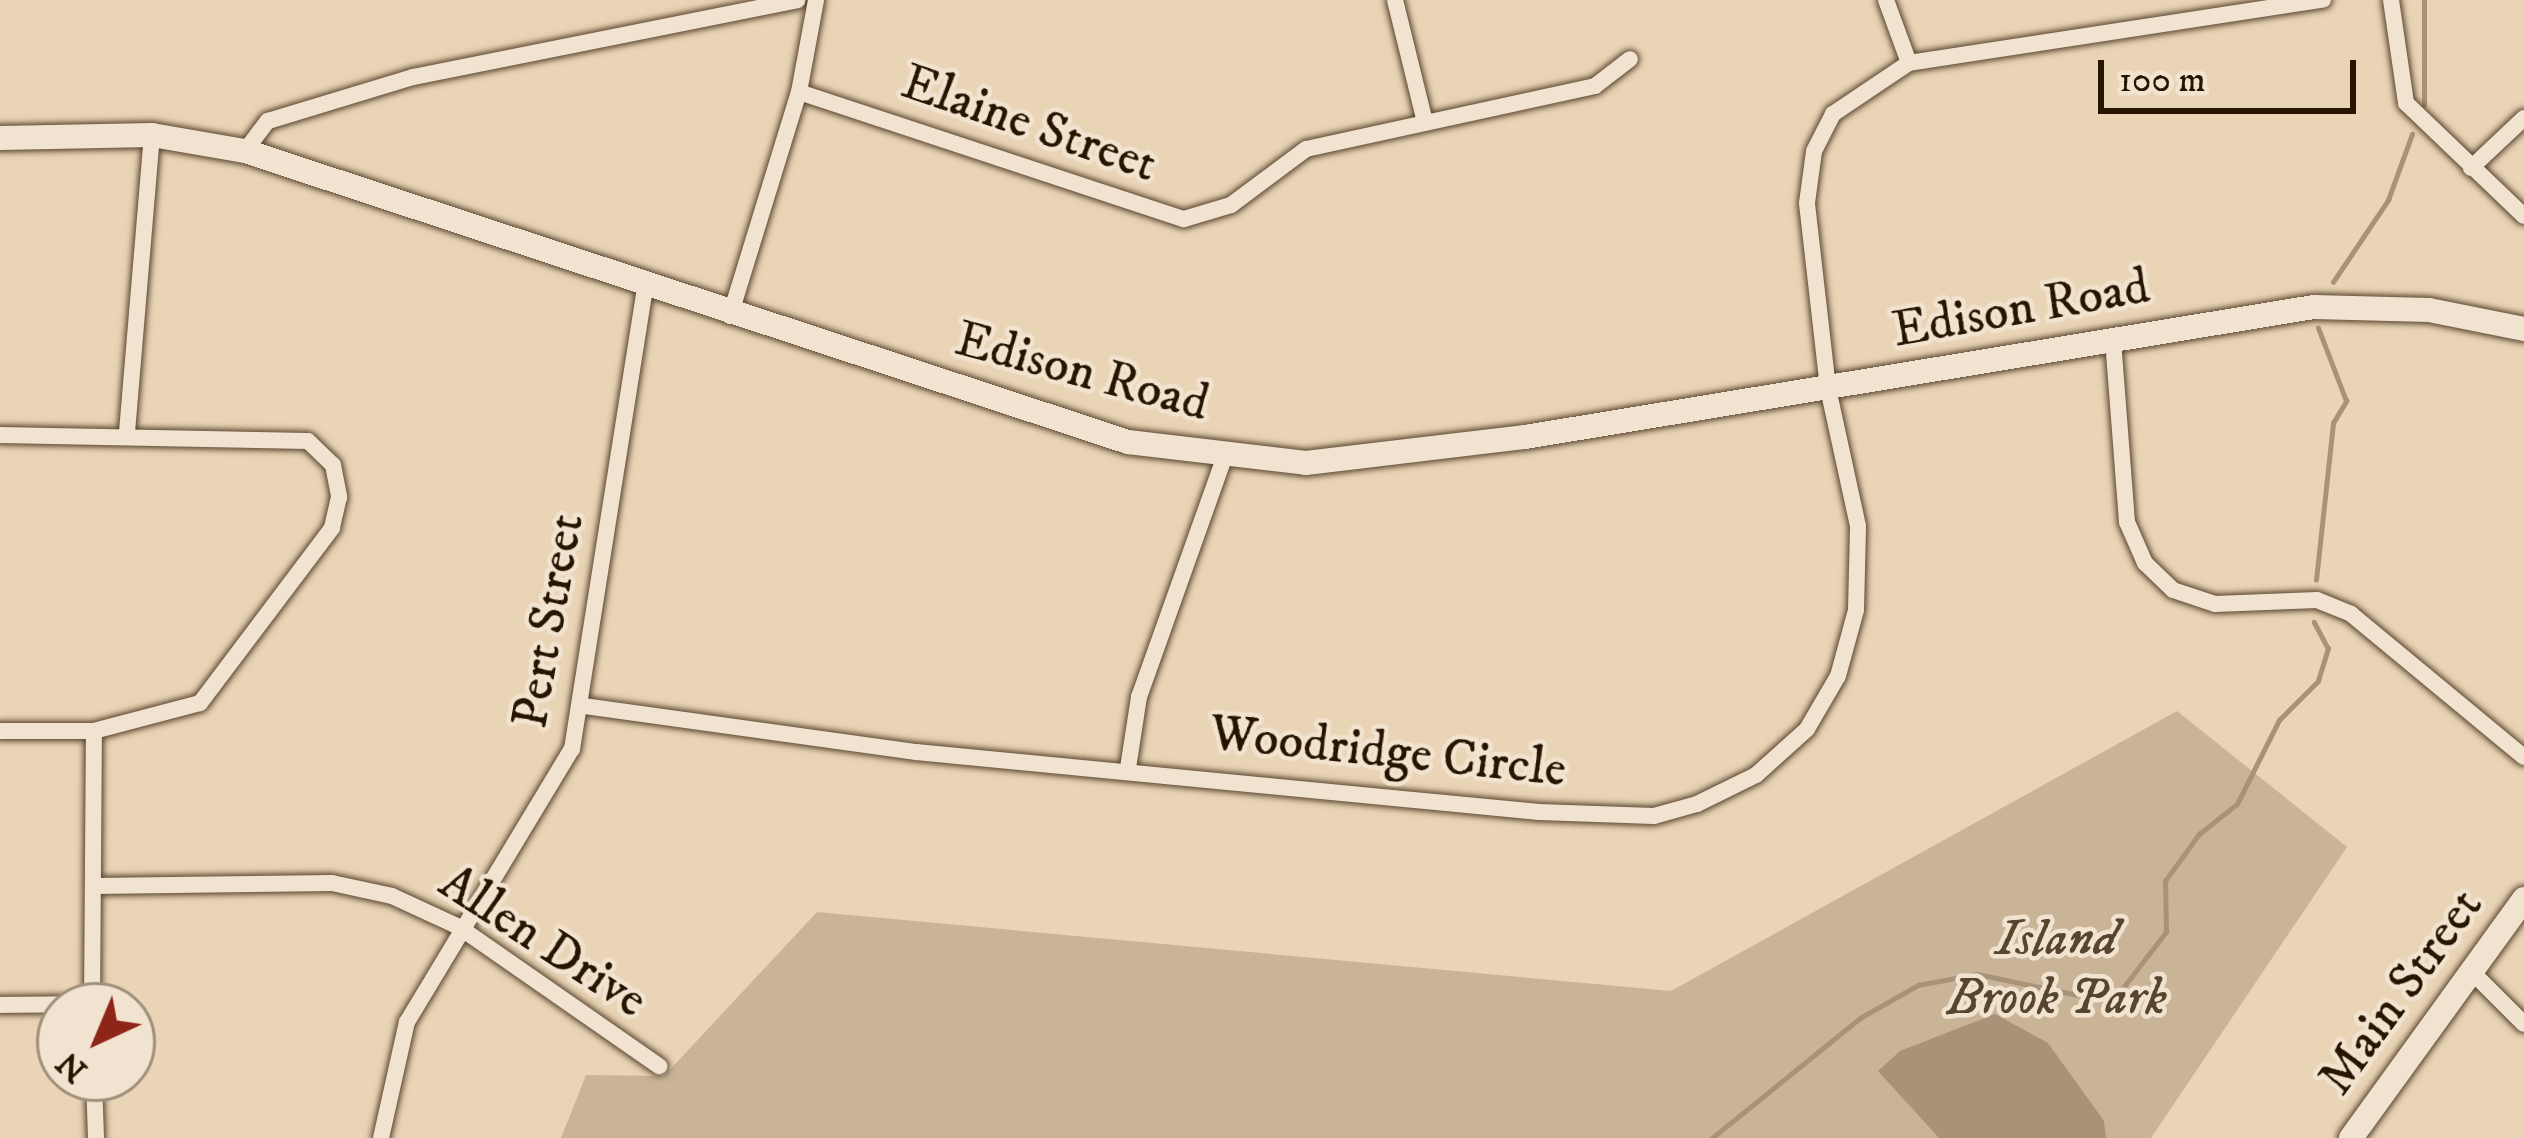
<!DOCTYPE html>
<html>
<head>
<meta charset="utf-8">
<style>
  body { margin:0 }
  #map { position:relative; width:2524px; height:1138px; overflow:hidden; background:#ead4b6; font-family:"IM FELL DW Pica",serif }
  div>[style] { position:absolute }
  .green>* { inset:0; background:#c9b497 }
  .water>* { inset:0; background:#a89378 }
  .stream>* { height:4.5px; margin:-2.25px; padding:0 2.25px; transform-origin:2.25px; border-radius:2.25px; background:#a89378 }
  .roads { filter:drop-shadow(0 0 3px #58452e) drop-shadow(0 0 3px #58452e) }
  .street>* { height:16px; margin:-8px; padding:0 8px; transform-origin:8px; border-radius:8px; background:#f1e3d0 }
  .secondary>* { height:24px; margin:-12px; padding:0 12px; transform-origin:12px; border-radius:12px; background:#f1e3d0 }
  span { translate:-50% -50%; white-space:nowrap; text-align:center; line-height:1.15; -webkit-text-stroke:9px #f1e3d0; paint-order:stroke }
  .street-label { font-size:51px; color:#271500 }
  .park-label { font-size:51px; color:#58452d; font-style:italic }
  .north { position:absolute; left:36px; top:982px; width:120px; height:120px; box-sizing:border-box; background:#f1e3d0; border:3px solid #a0917d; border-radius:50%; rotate:224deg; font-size:33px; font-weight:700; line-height:48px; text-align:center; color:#271500 }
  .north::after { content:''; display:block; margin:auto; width:42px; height:54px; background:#8f2418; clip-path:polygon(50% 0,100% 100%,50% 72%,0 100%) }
  .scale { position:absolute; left:2098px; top:60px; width:258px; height:54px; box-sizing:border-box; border:6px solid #271500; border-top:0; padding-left:15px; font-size:36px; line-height:42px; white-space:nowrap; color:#271500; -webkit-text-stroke:9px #f1e3d0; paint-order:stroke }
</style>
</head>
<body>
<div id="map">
  <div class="green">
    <i style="clip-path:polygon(2177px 711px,2347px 847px,2151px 1138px,561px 1138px,586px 1075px,664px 1076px,817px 912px,1671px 991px)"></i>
  </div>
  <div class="water">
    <i style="clip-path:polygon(1995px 1014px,2048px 1043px,2104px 1121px,2106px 1138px,1939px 1138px,1878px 1071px,1900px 1051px)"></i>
  </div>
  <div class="stream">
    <i style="left:2424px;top:105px;width:105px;rotate:-90deg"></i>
    <i style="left:2333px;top:282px;width:99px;rotate:-56.1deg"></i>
    <i style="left:2388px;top:200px;width:70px;rotate:-70deg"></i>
    <i style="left:2316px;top:580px;width:158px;rotate:-83.8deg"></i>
    <i style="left:2333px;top:423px;width:26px;rotate:-59deg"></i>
    <i style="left:2346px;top:401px;width:78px;rotate:-111deg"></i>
    <i style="left:1712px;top:1138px;width:191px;rotate:-39deg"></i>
    <i style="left:1860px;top:1018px;width:67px;rotate:-29.6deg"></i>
    <i style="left:1918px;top:985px;width:60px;rotate:-10.6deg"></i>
    <i style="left:1977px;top:974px;width:138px;rotate:11.7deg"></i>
    <i style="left:2112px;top:1002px;width:88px;rotate:-52.4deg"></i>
    <i style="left:2166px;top:932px;width:51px;rotate:-91.1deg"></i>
    <i style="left:2165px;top:881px;width:58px;rotate:-54.1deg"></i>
    <i style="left:2199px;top:834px;width:48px;rotate:-38.3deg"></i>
    <i style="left:2237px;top:804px;width:94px;rotate:-63.4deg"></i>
    <i style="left:2279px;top:720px;width:55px;rotate:-45deg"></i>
    <i style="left:2318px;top:681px;width:34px;rotate:-73deg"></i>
    <i style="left:2328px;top:649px;width:30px;rotate:-118deg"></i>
  </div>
  <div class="roads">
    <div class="street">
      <i style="left:1395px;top:0;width:122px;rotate:76.2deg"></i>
      <i style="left:1886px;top:0;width:67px;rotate:69.9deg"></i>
      <i style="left:2391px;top:0;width:104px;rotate:81.7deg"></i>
      <i style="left:2406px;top:103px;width:163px;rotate:43.8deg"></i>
      <i style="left:799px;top:92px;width:405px;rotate:18.3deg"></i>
      <i style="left:1184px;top:219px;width:49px;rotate:-16.6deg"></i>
      <i style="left:1231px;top:205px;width:94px;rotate:-36.7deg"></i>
      <i style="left:1306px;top:149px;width:296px;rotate:-12.3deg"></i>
      <i style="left:1595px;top:86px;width:44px;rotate:-37.6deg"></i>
      <i style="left:245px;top:151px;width:38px;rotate:-53deg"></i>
      <i style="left:268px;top:121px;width:152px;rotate:-16.9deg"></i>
      <i style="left:413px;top:77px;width:392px;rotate:-11.3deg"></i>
      <i style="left:2471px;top:168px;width:73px;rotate:-43.3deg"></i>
      <i style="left:730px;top:316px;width:234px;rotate:-72.9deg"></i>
      <i style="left:799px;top:92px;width:94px;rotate:-79.5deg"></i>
      <i style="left:2113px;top:340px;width:183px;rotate:85.6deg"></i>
      <i style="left:2127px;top:522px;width:45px;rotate:66.3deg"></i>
      <i style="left:2145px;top:563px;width:39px;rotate:44deg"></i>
      <i style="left:2173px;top:590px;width:44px;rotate:18.4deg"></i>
      <i style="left:2215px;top:604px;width:102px;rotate:-2.2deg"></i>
      <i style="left:2317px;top:600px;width:37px;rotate:22deg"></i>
      <i style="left:2351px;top:614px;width:224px;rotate:39.6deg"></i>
      <i style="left:127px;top:432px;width:298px;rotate:-85.2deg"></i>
      <i style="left:0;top:435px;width:308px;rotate:1.1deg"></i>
      <i style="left:308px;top:441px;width:35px;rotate:44deg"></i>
      <i style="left:333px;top:465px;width:33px;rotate:79deg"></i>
      <i style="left:339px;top:497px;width:32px;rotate:103deg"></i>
      <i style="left:332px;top:528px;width:219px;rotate:127deg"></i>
      <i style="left:200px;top:703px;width:110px;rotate:165.2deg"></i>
      <i style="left:94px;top:731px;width:94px;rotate:180deg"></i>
      <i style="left:584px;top:706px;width:335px;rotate:7.9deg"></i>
      <i style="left:916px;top:752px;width:626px;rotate:5.5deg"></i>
      <i style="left:1539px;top:812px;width:115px;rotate:2deg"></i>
      <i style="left:1654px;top:816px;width:45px;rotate:-15.6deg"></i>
      <i style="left:1697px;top:804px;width:66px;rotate:-26.2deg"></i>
      <i style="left:1756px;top:775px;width:69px;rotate:-42deg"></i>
      <i style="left:1807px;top:729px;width:61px;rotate:-59.7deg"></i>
      <i style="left:1838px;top:676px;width:68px;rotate:-74.7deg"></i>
      <i style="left:1856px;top:610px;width:84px;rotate:-88.6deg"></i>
      <i style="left:1858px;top:526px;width:141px;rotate:-102.3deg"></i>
      <i style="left:1828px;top:388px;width:186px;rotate:-96.5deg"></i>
      <i style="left:1807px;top:203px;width:52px;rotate:-82.3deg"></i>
      <i style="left:1814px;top:151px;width:42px;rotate:-62.8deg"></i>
      <i style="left:1833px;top:114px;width:92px;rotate:-33.9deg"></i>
      <i style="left:1909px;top:63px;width:419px;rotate:-8.7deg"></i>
      <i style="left:1128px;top:768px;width:72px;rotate:-81.2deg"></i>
      <i style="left:1139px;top:697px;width:256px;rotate:-70.4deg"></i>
      <i style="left:93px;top:886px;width:239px;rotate:-0.7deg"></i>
      <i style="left:332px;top:883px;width:61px;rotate:12.2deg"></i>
      <i style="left:392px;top:896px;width:74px;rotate:24.8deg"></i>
      <i style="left:459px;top:927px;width:244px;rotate:34.8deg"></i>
      <i style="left:2470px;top:970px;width:76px;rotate:45deg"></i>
      <i style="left:0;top:1005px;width:92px;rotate:-0.6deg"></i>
      <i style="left:92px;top:1006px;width:275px;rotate:-89.6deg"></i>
      <i style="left:94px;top:1078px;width:60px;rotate:88.1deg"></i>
      <i style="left:381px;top:1138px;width:119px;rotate:-77.4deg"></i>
      <i style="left:407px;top:1022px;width:319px;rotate:-58.9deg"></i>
      <i style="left:572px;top:749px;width:467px;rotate:-81deg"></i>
    </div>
    <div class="secondary">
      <i style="left:0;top:138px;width:152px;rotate:-1.1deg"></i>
      <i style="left:152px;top:135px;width:94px;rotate:9.8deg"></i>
      <i style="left:245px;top:151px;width:930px;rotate:18.24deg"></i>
      <i style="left:1128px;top:442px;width:179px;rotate:6.7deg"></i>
      <i style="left:1306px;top:463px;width:221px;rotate:-6.8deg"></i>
      <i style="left:1525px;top:437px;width:800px;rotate:-9.36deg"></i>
      <i style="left:2314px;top:307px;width:115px;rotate:1.5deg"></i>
      <i style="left:2429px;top:310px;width:97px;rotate:11.3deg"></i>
      <i style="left:2351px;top:1138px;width:295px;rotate:-54.1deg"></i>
    </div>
  </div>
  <div class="street-label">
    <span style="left:1029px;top:124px;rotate:19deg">Elaine Street</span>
    <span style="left:2021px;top:309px;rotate:-10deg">Edison Road</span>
    <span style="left:1082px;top:372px;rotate:15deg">Edison Road</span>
    <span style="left:549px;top:621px;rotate:-80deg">Pert Street</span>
    <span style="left:1388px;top:752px;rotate:6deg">Woodridge Circle</span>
    <span style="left:543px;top:942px;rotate:33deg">Allen Drive</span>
    <span style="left:2401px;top:992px;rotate:-54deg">Main Street</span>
  </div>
  <div class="park-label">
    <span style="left:2057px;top:969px">Island<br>Brook Park</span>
  </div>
  <div class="north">N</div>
  <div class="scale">100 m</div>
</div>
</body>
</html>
